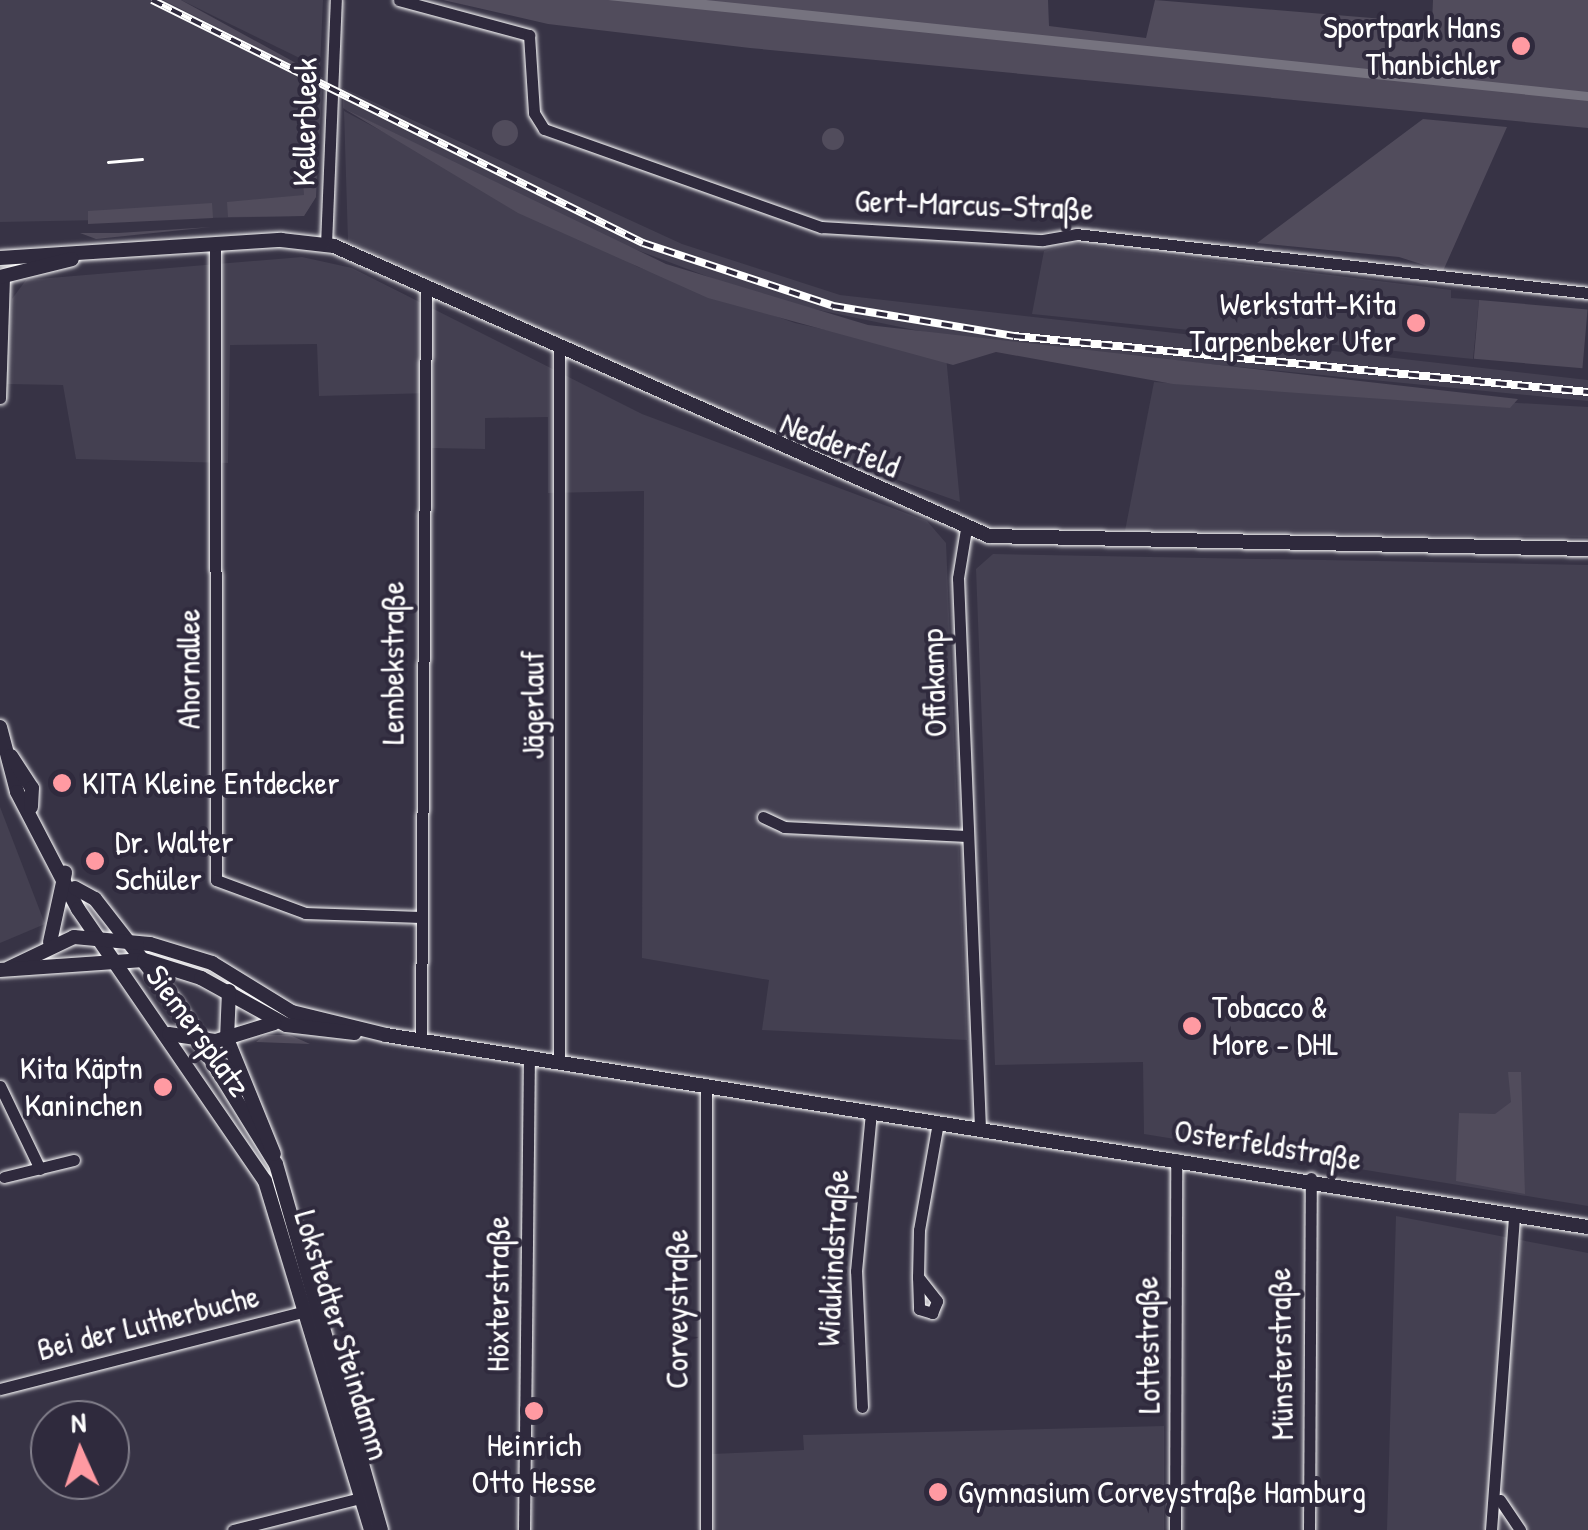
<!DOCTYPE html>
<html>
<head>
<meta charset="utf-8">
<style>
  body { margin:0 }
  #map { position:relative; width:1588px; height:1530px; overflow:hidden; background:#373345; font-family:"Patrick Hand",sans-serif }
  div>[style] { position:absolute }
  .built>* { inset:0; background:#444051 }
  .green>* { inset:0; background:#514c5c; transform-origin:0 0 }
  .round { border-radius:50% }
  .water>* { inset:0; background:#76737f }
  .roads { filter:drop-shadow(0 0 2px #fff) drop-shadow(0 0 2px #fff) }
  .minor>* { height:11px; margin:-5.5px; padding:0 5.5px; transform-origin:5.5px; border-radius:5.5px; background:#2f2a3d }
  .major>* { height:14px; margin:-7px; padding:0 7px; transform-origin:7px; border-radius:7px; background:#2f2a3d }
  .tram>* { height:2.5px; margin:-1.25px; padding:0 1.25px; transform-origin:1.25px; border-radius:1.25px; background:#fff }
  .rail>* { height:8px; margin-top:-4px; transform-origin:0; background:repeating-linear-gradient(90deg,#2f2a3d 0 11px,#fff 0 22px); box-sizing:border-box; border-block:2px solid #fff }
  .dots>* { width:28px; height:28px; translate:-50% -50%; box-sizing:border-box; border:5px solid #2f2a3d; border-radius:50% }
  span { translate:-50% -50%; white-space:nowrap; text-align:center; line-height:1.15; -webkit-text-stroke:8px #2f2a3d; paint-order:stroke }
  .poi-label { font-size:32px; color:#fff }
  .right { translate:-100% -50%; text-align:right }
  .left { translate:0 -50%; text-align:left }
  .street-label { font-size:32px; color:#fff }
  .north { position:absolute; left:30px; top:1400px; width:100px; height:100px; box-sizing:border-box; background:#2f2a3d; border:2px solid #827f8b; border-radius:50%; rotate:357deg; font-size:28px; font-weight:700; line-height:40px; text-align:center; color:#fff }
  .north::after { content:''; display:block; margin:auto; width:35px; height:45px; background:#ff9aa2; clip-path:polygon(50% 0,100% 100%,50% 72%,0 100%) }
</style>
</head>
<body>
<div id="map">
  <div class="built">
    <i style="clip-path:polygon(0 0,163px 0,323px 78px,316px 197px,304px 216px,0 222px)"></i>
    <i style="clip-path:polygon(181px 0,323px 0,320px 68px)"></i>
    <i style="clip-path:polygon(343px 88px,682px 244px,840px 295px,1588px 380px,1588px 401px,963px 340px,770px 300px,605px 238px,343px 108px)"></i>
    <i style="clip-path:polygon(344px 111px,638px 267px,795px 323px,946px 356px,960px 502px,774px 436px,348px 241px)"></i>
    <i style="clip-path:polygon(1072px 243px,1451px 290px,1451px 298px,1479px 300px,1473px 359px,1032px 314px,1044px 251px)"></i>
    <i style="clip-path:polygon(302px 257px,352px 268px,642px 414px,927px 521px,946px 543px,967px 1040px,762px 1030px,769px 980px,642px 958px,644px 491px,548px 493px,548px 417px,485px 418px,485px 449px,432px 448px,431px 393px,319px 396px,317px 344px,230px 345px,228px 463px,76px 459px,63px 385px,7px 384px,12px 299px,26px 280px)"></i>
    <i style="clip-path:polygon(1154px 382px,1588px 407px,1588px 537px,1125px 531px)"></i>
    <i style="clip-path:polygon(993px 554px,1588px 565px,1588px 1206px,1144px 1134px,1143px 1062px,995px 1065px,976px 569px)"></i>
    <i style="clip-path:polygon(0 807px,45px 924px,0 943px)"></i>
    <i style="clip-path:polygon(1396px 1216px,1588px 1253px,1588px 1530px,1387px 1530px)"></i>
    <i style="clip-path:polygon(1164px 1426px,1164px 1530px,714px 1530px,712px 1454px,804px 1450px,803px 1435px)"></i>
  </div>
  <div class="green">
    <i style="clip-path:polygon(163px 0,181px 0,323px 78px,304px 71px)"></i>
    <i style="clip-path:polygon(443px 0,1048px 0,1049px 26px,1146px 38px,1155px 0,1432px 23px,1433px 0,1588px 0,1588px 128px,750px 48px,548px 24px)"></i>
    <i style="clip-path:polygon(343px 108px,666px 264px,868px 325px,1518px 399px,1510px 408px,1173px 384px,996px 352px,953px 365px,708px 298px,518px 213px)"></i>
    <i style="clip-path:polygon(1423px 119px,1507px 127px,1443px 271px,1399px 257px,1257px 243px)"></i>
    <i class="round" style="left:492px;top:120px;width:26px;height:26px"></i>
    <i class="round" style="left:822px;top:128px;width:22px;height:22px"></i>
    <i style="clip-path:polygon(317px 136px,316px 197px,304px 216px,228px 217px,227px 202px,304px 195px,300px 138px)"></i>
    <i style="clip-path:polygon(212px 203px,213px 218px,88px 224px,88px 211px)"></i>
    <i style="clip-path:polygon(211px 227px,96px 239px,80px 233px,118px 233px)"></i>
    <i style="left:1479px;top:300px;width:109px;height:59px;rotate:5deg"></i>
    <i style="clip-path:polygon(265px 1035px,290px 1035px,310px 1044px,256px 1042px)"></i>
    <i style="clip-path:polygon(1508px 1072px,1521px 1072px,1525px 1194px,1456px 1181px,1459px 1113px,1495px 1114px,1511px 1102px)"></i>
  </div>
  <div class="water">
    <i style="clip-path:polygon(608px 0,706px 0,1588px 92px,1588px 101px)"></i>
  </div>
  <div class="roads">
    <div class="minor">
      <i style="left:399px;top:0;width:135px;rotate:15.1deg"></i>
      <i style="left:529px;top:35px;width:78px;rotate:86.3deg"></i>
      <i style="left:534px;top:113px;width:19px;rotate:58deg"></i>
      <i style="left:544px;top:129px;width:294px;rotate:19.5deg"></i>
      <i style="left:821px;top:227px;width:222px;rotate:3.4deg"></i>
      <i style="left:1043px;top:240px;width:34px;rotate:-10deg"></i>
      <i style="left:1076px;top:234px;width:515px;rotate:6.57deg"></i>
      <i style="left:215px;top:245px;width:635px;rotate:89.91deg"></i>
      <i style="left:216px;top:880px;width:95px;rotate:20.3deg"></i>
      <i style="left:305px;top:913px;width:116px;rotate:2deg"></i>
      <i style="left:326px;top:245px;width:245px;rotate:-87.7deg"></i>
      <i style="left:559px;top:348px;width:714px;rotate:90deg"></i>
      <i style="left:0;top:398px;width:122px;rotate:-88.1deg"></i>
      <i style="left:966px;top:529px;width:50px;rotate:99.3deg"></i>
      <i style="left:958px;top:578px;width:551px;rotate:87.71deg"></i>
      <i style="left:763px;top:817px;width:23px;rotate:25deg"></i>
      <i style="left:784px;top:827px;width:183px;rotate:2.8deg"></i>
      <i style="left:421px;top:1041px;width:756px;rotate:-89.62deg"></i>
      <i style="left:0;top:1086px;width:92px;rotate:64.3deg"></i>
      <i style="left:4px;top:1177px;width:72px;rotate:-13.7deg"></i>
      <i style="left:918px;top:1277px;width:32px;rotate:88deg"></i>
      <i style="left:919px;top:1309px;width:14px;rotate:17deg"></i>
      <i style="left:932px;top:1313px;width:13px;rotate:-67deg"></i>
      <i style="left:937px;top:1301px;width:31px;rotate:-128deg"></i>
      <i style="left:918px;top:1277px;width:47px;rotate:-88.8deg"></i>
      <i style="left:919px;top:1230px;width:110px;rotate:-80deg"></i>
      <i style="left:0;top:1389px;width:319px;rotate:-14.3deg"></i>
      <i style="left:862px;top:1407px;width:136px;rotate:-92.5deg"></i>
      <i style="left:856px;top:1271px;width:161px;rotate:-84.6deg"></i>
      <i style="left:1500px;top:1500px;width:36px;rotate:56deg"></i>
      <i style="left:233px;top:1530px;width:135px;rotate:-14.1deg"></i>
      <i style="left:524px;top:1530px;width:472px;rotate:-89.4deg"></i>
      <i style="left:706px;top:1530px;width:443px;rotate:-90deg"></i>
      <i style="left:1175px;top:1530px;width:371px;rotate:-89.8deg"></i>
      <i style="left:1309px;top:1530px;width:352px;rotate:-89.7deg"></i>
      <i style="left:1491px;top:1530px;width:316px;rotate:-85.8deg"></i>
    </div>
    <div class="major">
      <i style="left:0;top:258px;width:282px;rotate:-3.7deg"></i>
      <i style="left:281px;top:240px;width:53px;rotate:6.5deg"></i>
      <i style="left:334px;top:246px;width:716px;rotate:23.88deg"></i>
      <i style="left:989px;top:536px;width:599px;rotate:1.24deg"></i>
      <i style="left:0;top:277px;width:74px;rotate:-14deg"></i>
      <i style="left:0;top:727px;width:67px;rotate:75.3deg"></i>
      <i style="left:17px;top:792px;width:132px;rotate:62.5deg"></i>
      <i style="left:78px;top:909px;width:330px;rotate:55.5deg"></i>
      <i style="left:265px;top:1181px;width:365px;rotate:73.1deg"></i>
      <i style="left:11px;top:756px;width:38px;rotate:57deg"></i>
      <i style="left:32px;top:788px;width:19px;rotate:93deg"></i>
      <i style="left:75px;top:888px;width:23px;rotate:29deg"></i>
      <i style="left:95px;top:899px;width:132px;rotate:52.1deg"></i>
      <i style="left:176px;top:1003px;width:190px;rotate:58.2deg"></i>
      <i style="left:276px;top:1164px;width:381px;rotate:74deg"></i>
      <i style="left:50px;top:942px;width:71px;rotate:-77.7deg"></i>
      <i style="left:9px;top:968px;width:72px;rotate:-25.5deg"></i>
      <i style="left:74px;top:937px;width:76px;rotate:5.3deg"></i>
      <i style="left:150px;top:944px;width:65px;rotate:17deg"></i>
      <i style="left:212px;top:963px;width:94px;rotate:31.5deg"></i>
      <i style="left:292px;top:1012px;width:97px;rotate:13.7deg"></i>
      <i style="left:386px;top:1035px;width:1217px;rotate:9.08deg"></i>
      <i style="left:0;top:970px;width:144px;rotate:-4deg"></i>
      <i style="left:144px;top:960px;width:60px;rotate:17.5deg"></i>
      <i style="left:201px;top:978px;width:97px;rotate:28.9deg"></i>
      <i style="left:286px;top:1025px;width:69px;rotate:6.6deg"></i>
      <i style="left:229px;top:991px;width:48px;rotate:92.4deg"></i>
      <i style="left:227px;top:1039px;width:124px;rotate:67.8deg"></i>
      <i style="left:169px;top:1034px;width:48px;rotate:8.5deg"></i>
      <i style="left:216px;top:1041px;width:61px;rotate:-17.2deg"></i>
    </div>
  </div>
  <div class="tram">
    <i style="left:108px;top:162px;width:34px;rotate:-5deg"></i>
  </div>
  <div class="rail">
    <i style="left:152px;top:0;width:548px;rotate:26.33deg"></i>
    <i style="left:643px;top:243px;width:200px;rotate:18.3deg"></i>
    <i style="left:833px;top:306px;width:183px;rotate:9.4deg"></i>
    <i style="left:1014px;top:336px;width:577px;rotate:5.57deg"></i>
  </div>
  <div class="dots">
    <i style="left:1521px;top:46px;background:#ff9aa2"></i>
    <i style="left:1416px;top:323px;background:#ff9aa2"></i>
    <i style="left:62px;top:783px;background:#ff9aa2"></i>
    <i style="left:95px;top:861px;background:#ff9aa2"></i>
    <i style="left:1192px;top:1026px;background:#ff9aa2"></i>
    <i style="left:163px;top:1087px;background:#ff9aa2"></i>
    <i style="left:534px;top:1411px;background:#ff9aa2"></i>
    <i style="left:938px;top:1492px;background:#ff9aa2"></i>
  </div>
  <div class="poi-label">
    <span class="right" style="left:1501px;top:46px">Sportpark Hans<br>Thanbichler</span>
    <span class="right" style="left:1396px;top:323px">Werkstatt-Kita<br>Tarpenbeker Ufer</span>
    <span class="left" style="left:82px;top:783px">KITA Kleine Entdecker</span>
    <span class="left" style="left:115px;top:861px">Dr. Walter<br>Schüler</span>
    <span class="left" style="left:1212px;top:1026px">Tobacco &amp;<br>More - DHL</span>
    <span class="right" style="left:143px;top:1087px">Kita Käptn<br>Kaninchen</span>
    <span style="left:534px;top:1464px">Heinrich<br>Otto Hesse</span>
    <span class="left" style="left:958px;top:1492px">Gymnasium Corveystraße Hamburg</span>
  </div>
  <div class="street-label">
    <span style="left:305px;top:122px;rotate:-89deg">Kellerbleek</span>
    <span style="left:974px;top:205px;rotate:2deg">Gert-Marcus-Straße</span>
    <span style="left:840px;top:445px;rotate:22deg">Nedderfeld</span>
    <span style="left:393px;top:663px;rotate:-90deg">Lembekstraße</span>
    <span style="left:189px;top:669px;rotate:-90deg">Ahornallee</span>
    <span style="left:934px;top:683px;rotate:-92deg">Offakamp</span>
    <span style="left:533px;top:705px;rotate:-90deg">Jägerlauf</span>
    <span style="left:198px;top:1031px;rotate:54deg">Siemersplatz</span>
    <span style="left:1268px;top:1145px;rotate:9deg">Osterfeldstraße</span>
    <span style="left:833px;top:1258px;rotate:-87deg">Widukindstraße</span>
    <span style="left:498px;top:1294px;rotate:-90deg">Höxterstraße</span>
    <span style="left:677px;top:1309px;rotate:-90deg">Corveystraße</span>
    <span style="left:148px;top:1323px;rotate:-14deg">Bei der Lutherbuche</span>
    <span style="left:342px;top:1335px;rotate:73deg">Lokstedter Steindamm</span>
    <span style="left:1148px;top:1345px;rotate:-91deg">Lottestraße</span>
    <span style="left:1281px;top:1354px;rotate:-91deg">Münsterstraße</span>
  </div>
  <div class="north">N</div>
</div>
</body>
</html>
